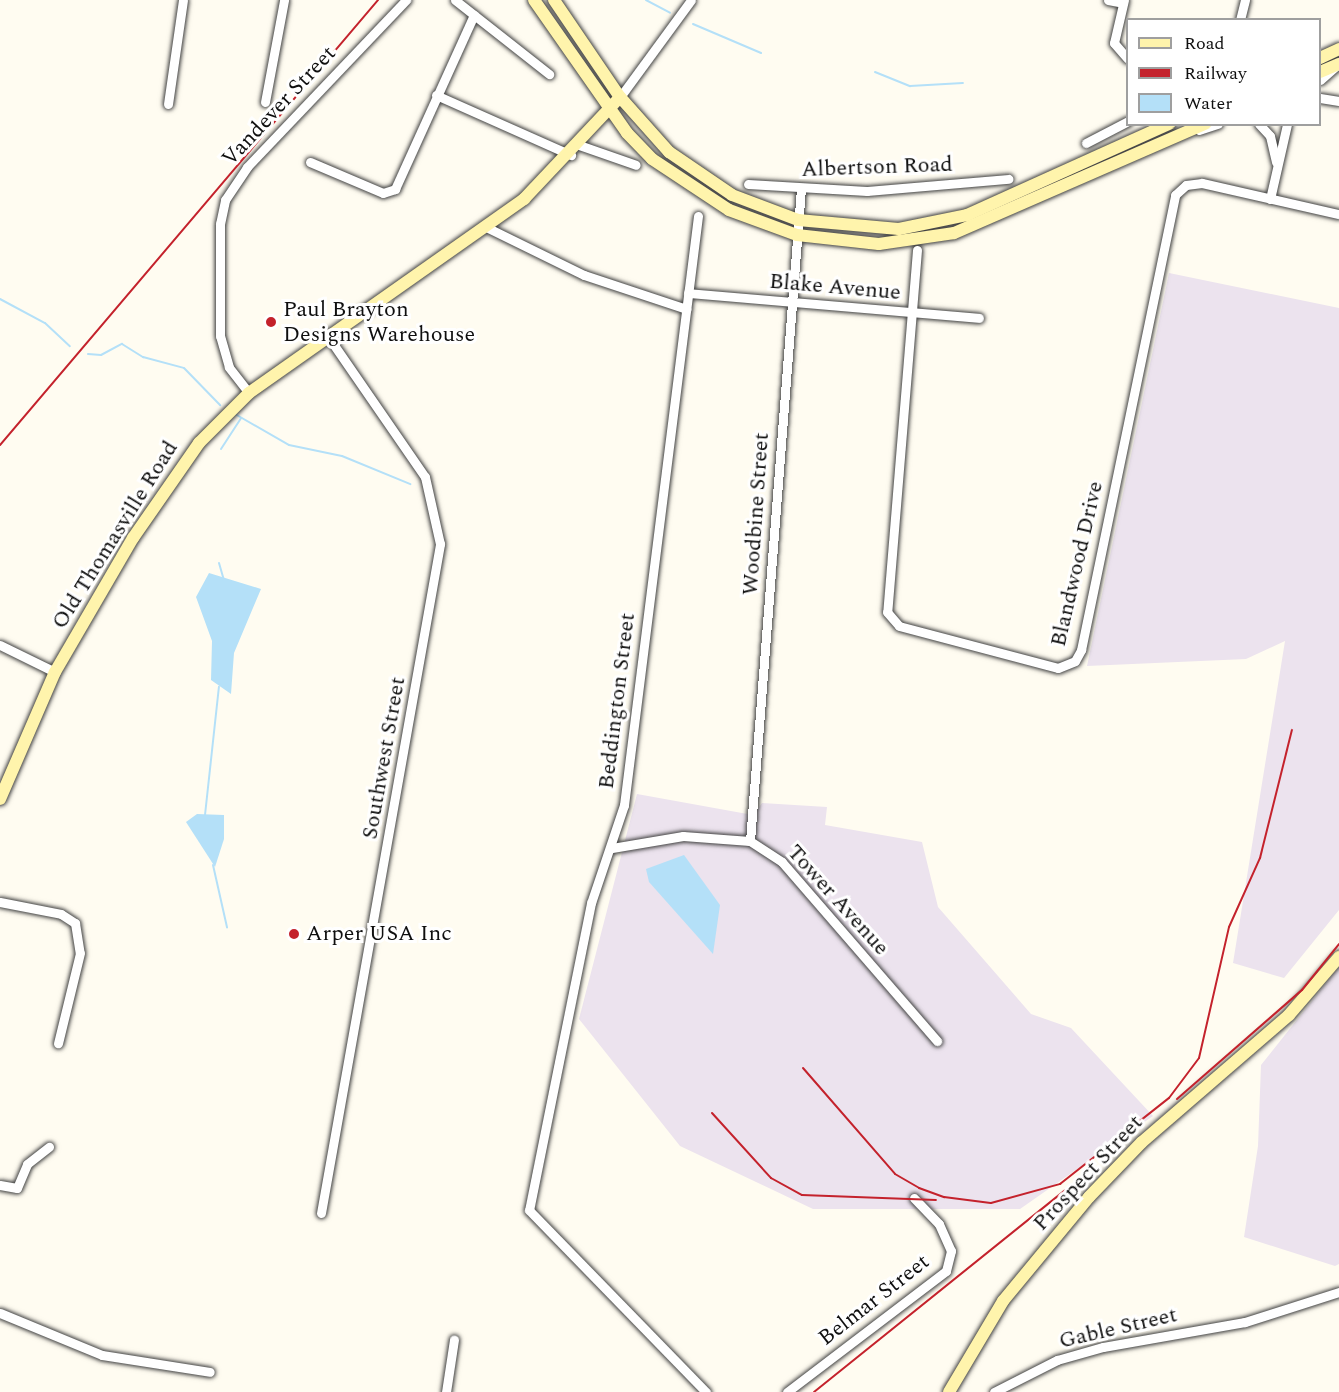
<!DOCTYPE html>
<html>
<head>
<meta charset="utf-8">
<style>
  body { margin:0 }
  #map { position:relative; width:1339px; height:1392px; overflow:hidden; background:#fffcf1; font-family:Spectral,serif }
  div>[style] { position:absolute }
  .industrial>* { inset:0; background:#ece3ee }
  .water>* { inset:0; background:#b4e0f8 }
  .stream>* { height:2px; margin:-1px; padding:0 1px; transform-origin:1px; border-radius:1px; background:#b4e0f8 }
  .roads { filter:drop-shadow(0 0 2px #424242) drop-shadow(0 0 2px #424242) }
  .street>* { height:9px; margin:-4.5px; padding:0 4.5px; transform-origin:4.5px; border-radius:4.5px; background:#fff }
  .secondary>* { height:12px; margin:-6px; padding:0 6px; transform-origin:6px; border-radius:6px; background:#fff4ac }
  .rail>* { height:2px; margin:-1px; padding:0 1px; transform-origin:1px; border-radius:1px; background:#c4222c }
  .dots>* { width:16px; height:16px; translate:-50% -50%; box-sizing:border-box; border:3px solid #fff; border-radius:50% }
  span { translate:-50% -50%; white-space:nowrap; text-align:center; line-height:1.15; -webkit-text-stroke:6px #fff; paint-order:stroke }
  .street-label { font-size:22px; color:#0f0f0f }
  .poi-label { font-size:22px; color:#0f0f0f }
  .left { translate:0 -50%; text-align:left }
  .legend { position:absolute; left:1126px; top:18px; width:195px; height:108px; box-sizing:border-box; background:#fff; border:2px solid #9f9f9f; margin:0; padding:8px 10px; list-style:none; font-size:18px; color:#0f0f0f }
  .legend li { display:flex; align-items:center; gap:12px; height:30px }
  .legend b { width:30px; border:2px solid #9f9f9f }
</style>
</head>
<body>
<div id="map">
  <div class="industrial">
    <i style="clip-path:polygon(1169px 273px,1339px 308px,1339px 910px,1284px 978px,1233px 963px,1285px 641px,1246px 659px,1087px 666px)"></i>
    <i style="clip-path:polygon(637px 794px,753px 815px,762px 803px,827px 807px,825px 825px,922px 842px,938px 907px,1031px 1014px,1071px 1028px,1153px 1116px,1020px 1209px,813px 1209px,680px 1146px,579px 1019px)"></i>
    <i style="clip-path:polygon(1339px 967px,1339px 1264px,1335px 1266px,1244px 1237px,1258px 1146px,1261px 1065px)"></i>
  </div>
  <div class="water">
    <i style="clip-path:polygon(209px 573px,261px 589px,234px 653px,231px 694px,211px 680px,212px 641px,196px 597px)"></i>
    <i style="clip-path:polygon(197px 814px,224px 815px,224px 839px,215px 867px,186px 822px)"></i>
    <i style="clip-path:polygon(684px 855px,720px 905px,713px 954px,649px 882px,646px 869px)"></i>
  </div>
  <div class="stream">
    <i style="left:646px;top:0;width:27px;rotate:28deg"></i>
    <i style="left:693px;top:24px;width:74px;rotate:23.1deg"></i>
    <i style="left:875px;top:72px;width:38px;rotate:22deg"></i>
    <i style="left:910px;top:86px;width:53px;rotate:-3.2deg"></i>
    <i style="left:0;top:299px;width:51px;rotate:28.1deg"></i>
    <i style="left:45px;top:323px;width:34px;rotate:43deg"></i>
    <i style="left:88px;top:354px;width:13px;rotate:4deg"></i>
    <i style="left:101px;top:355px;width:24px;rotate:-28deg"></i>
    <i style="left:122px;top:344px;width:25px;rotate:32deg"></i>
    <i style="left:143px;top:357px;width:42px;rotate:15deg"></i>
    <i style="left:184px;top:368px;width:52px;rotate:45.8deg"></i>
    <i style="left:235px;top:414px;width:62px;rotate:29.9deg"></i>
    <i style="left:289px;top:445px;width:54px;rotate:11.7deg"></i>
    <i style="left:342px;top:456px;width:74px;rotate:22.4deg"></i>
    <i style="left:221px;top:449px;width:37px;rotate:-57deg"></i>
    <i style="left:219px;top:563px;width:18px;rotate:74deg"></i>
    <i style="left:205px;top:815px;width:129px;rotate:-83.8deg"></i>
    <i style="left:213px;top:865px;width:64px;rotate:77.3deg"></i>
  </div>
  <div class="roads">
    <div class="street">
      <i style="left:455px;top:0;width:120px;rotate:38.2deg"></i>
      <i style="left:1108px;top:0;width:15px;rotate:11deg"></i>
      <i style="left:1124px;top:0;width:44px;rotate:103.1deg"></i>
      <i style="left:1114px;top:43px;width:21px;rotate:49deg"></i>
      <i style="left:1240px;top:20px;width:21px;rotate:-76deg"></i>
      <i style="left:1320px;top:80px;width:21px;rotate:-41deg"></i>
      <i style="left:436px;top:95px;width:148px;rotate:24deg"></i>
      <i style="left:620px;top:97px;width:120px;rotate:-53.8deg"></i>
      <i style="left:1320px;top:98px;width:19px;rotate:9deg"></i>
      <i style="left:265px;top:102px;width:104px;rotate:-79.4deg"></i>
      <i style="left:168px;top:104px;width:105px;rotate:-81.8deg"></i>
      <i style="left:1259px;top:124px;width:16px;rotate:47deg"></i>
      <i style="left:1270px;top:136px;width:27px;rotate:77deg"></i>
      <i style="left:1199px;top:130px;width:20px;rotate:-18deg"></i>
      <i style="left:1086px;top:143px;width:47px;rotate:-27.6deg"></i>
      <i style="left:579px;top:145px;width:60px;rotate:19.3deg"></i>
      <i style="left:310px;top:162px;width:79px;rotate:23deg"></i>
      <i style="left:383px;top:193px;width:13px;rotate:-18deg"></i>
      <i style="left:395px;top:189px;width:191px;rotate:-65.6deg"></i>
      <i style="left:748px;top:184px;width:119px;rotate:3.4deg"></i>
      <i style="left:867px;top:191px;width:142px;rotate:-4.9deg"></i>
      <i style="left:1270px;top:199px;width:77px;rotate:-77.2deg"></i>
      <i style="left:698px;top:216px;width:594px;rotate:97.16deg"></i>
      <i style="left:624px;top:805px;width:103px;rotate:108.6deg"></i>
      <i style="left:591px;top:903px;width:313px;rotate:101.4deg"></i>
      <i style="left:529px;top:1210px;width:254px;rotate:45.8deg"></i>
      <i style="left:486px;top:227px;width:109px;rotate:26.1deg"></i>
      <i style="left:584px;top:275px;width:108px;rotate:18.4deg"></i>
      <i style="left:917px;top:250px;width:363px;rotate:94.7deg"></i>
      <i style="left:887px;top:612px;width:18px;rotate:49deg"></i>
      <i style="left:899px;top:626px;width:164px;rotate:14.8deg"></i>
      <i style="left:1058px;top:668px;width:18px;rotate:-22deg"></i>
      <i style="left:1075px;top:661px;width:13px;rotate:-61deg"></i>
      <i style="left:1081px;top:650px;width:465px;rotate:-78.3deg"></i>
      <i style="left:1175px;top:195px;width:15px;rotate:-42deg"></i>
      <i style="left:1186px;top:185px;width:16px;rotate:-7deg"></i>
      <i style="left:1202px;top:183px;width:140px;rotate:12.8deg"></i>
      <i style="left:688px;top:293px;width:292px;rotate:4.9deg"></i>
      <i style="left:249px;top:393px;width:33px;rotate:-128deg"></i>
      <i style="left:229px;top:367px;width:32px;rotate:-106deg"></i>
      <i style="left:220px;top:336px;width:112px;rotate:-90deg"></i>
      <i style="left:220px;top:224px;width:25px;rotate:-78deg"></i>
      <i style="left:225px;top:200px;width:40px;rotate:-56deg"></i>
      <i style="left:247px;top:167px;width:231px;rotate:-46.4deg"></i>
      <i style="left:0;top:645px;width:61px;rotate:26.1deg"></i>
      <i style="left:750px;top:841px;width:654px;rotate:-85.53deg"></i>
      <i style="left:612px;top:848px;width:72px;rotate:-9.6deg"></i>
      <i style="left:683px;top:836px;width:67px;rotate:4.3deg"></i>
      <i style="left:750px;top:841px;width:38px;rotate:33deg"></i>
      <i style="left:782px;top:862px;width:237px;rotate:49.1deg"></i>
      <i style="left:0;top:902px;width:62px;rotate:11.1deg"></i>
      <i style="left:61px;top:914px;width:17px;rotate:33deg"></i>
      <i style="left:75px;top:923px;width:30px;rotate:81deg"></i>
      <i style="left:80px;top:953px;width:93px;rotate:103.7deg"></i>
      <i style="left:0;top:1185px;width:17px;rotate:10deg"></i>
      <i style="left:17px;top:1188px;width:26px;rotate:-67deg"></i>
      <i style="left:27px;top:1164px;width:28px;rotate:-38deg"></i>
      <i style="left:321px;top:1213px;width:680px;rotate:-79.91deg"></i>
      <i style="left:440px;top:544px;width:69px;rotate:-102.6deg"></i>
      <i style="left:425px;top:477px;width:169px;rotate:-124.6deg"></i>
      <i style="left:0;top:1313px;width:110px;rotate:22.4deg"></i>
      <i style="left:102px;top:1355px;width:109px;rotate:8.9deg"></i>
      <i style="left:446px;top:1392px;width:53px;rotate:-81.3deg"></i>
      <i style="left:787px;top:1392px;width:200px;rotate:-37.3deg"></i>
      <i style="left:946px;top:1271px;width:21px;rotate:-76deg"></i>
      <i style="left:951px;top:1251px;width:30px;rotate:-114deg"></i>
      <i style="left:939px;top:1224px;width:36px;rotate:-134deg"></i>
      <i style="left:994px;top:1392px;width:71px;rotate:-26.9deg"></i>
      <i style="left:1057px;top:1360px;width:48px;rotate:-15.8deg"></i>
      <i style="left:1103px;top:1347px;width:144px;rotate:-10deg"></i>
      <i style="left:1245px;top:1322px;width:99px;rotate:-17.7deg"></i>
    </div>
    <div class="secondary">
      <i style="left:534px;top:0;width:162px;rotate:55deg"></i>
      <i style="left:627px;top:133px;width:36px;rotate:46deg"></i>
      <i style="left:652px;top:159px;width:92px;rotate:33.5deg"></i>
      <i style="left:729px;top:210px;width:72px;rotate:20.2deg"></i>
      <i style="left:797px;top:235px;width:82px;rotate:6.3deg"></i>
      <i style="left:879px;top:244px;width:76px;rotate:-8.3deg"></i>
      <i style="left:954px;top:233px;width:274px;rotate:-23.5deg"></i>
      <i style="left:554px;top:0;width:117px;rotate:55.8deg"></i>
      <i style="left:620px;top:97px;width:74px;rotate:48.3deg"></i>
      <i style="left:669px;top:152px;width:76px;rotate:34.3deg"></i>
      <i style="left:732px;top:195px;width:71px;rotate:20.7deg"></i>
      <i style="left:798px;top:220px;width:101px;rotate:5.1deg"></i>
      <i style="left:899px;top:229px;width:69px;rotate:-11.6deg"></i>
      <i style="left:967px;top:215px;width:222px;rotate:-24.3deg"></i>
      <i style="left:1320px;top:58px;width:21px;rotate:-25deg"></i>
      <i style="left:1320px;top:72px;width:21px;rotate:-23deg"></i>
      <i style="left:0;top:799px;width:138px;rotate:-66.6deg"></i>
      <i style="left:55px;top:672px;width:155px;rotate:-59.8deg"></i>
      <i style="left:133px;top:538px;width:116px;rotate:-55.2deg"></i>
      <i style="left:199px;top:443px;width:71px;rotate:-45deg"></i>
      <i style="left:249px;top:393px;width:337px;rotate:-35.2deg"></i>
      <i style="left:524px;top:199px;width:140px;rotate:-46.7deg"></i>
      <i style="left:949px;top:1392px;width:106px;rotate:-59.3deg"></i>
      <i style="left:1003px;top:1301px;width:135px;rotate:-50.4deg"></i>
      <i style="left:1089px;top:1197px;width:76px;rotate:-46.1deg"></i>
      <i style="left:1142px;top:1142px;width:194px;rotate:-40.8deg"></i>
      <i style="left:1289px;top:1015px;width:77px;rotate:-49.2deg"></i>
    </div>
  </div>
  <div class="rail">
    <i style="left:0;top:445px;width:584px;rotate:-49.65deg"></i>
    <i style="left:803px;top:1068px;width:140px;rotate:49deg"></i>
    <i style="left:895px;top:1174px;width:28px;rotate:30deg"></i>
    <i style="left:919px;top:1188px;width:27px;rotate:20deg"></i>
    <i style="left:944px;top:1197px;width:47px;rotate:7.3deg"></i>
    <i style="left:991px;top:1203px;width:72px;rotate:-15.4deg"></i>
    <i style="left:1060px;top:1184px;width:139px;rotate:-38.3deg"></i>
    <i style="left:1169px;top:1098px;width:50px;rotate:-53.1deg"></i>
    <i style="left:1199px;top:1058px;width:134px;rotate:-77.1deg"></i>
    <i style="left:1229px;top:927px;width:76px;rotate:-65.8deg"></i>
    <i style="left:1260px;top:858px;width:132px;rotate:-76deg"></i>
    <i style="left:1177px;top:1099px;width:166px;rotate:-41.1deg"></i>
    <i style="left:1302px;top:990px;width:59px;rotate:-51.2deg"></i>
    <i style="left:712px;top:1113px;width:88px;rotate:47.8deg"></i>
    <i style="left:771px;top:1178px;width:35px;rotate:29deg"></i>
    <i style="left:802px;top:1195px;width:134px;rotate:2.1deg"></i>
    <i style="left:814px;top:1392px;width:329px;rotate:-38.8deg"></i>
  </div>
  <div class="dots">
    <i style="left:271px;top:322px;background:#c4222c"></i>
    <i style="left:294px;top:934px;background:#c4222c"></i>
  </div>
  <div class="street-label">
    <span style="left:279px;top:106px;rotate:-47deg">Vandever Street</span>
    <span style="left:877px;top:167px;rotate:-2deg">Albertson Road</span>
    <span style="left:835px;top:287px;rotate:5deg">Blake Avenue</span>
    <span style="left:756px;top:514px;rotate:-86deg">Woodbine Street</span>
    <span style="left:115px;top:535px;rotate:-58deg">Old Thomasville Road</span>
    <span style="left:1077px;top:564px;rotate:-77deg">Blandwood Drive</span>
    <span style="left:617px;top:701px;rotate:-83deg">Beddington Street</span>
    <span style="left:384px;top:758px;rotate:-80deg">Southwest Street</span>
    <span style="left:838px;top:900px;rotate:48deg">Tower Avenue</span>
    <span style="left:1088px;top:1173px;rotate:-47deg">Prospect Street</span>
    <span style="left:874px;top:1300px;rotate:-38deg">Belmar Street</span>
    <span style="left:1118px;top:1328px;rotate:-13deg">Gable Street</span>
  </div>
  <div class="poi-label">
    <span class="left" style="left:283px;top:322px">Paul Brayton<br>Designs Warehouse</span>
    <span class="left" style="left:306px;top:934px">Arper USA Inc</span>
  </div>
  <ul class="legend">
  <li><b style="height:8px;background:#fff4ac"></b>Road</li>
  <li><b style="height:8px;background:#c4222c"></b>Railway</li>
  <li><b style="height:16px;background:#b4e0f8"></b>Water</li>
  </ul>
</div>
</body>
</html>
